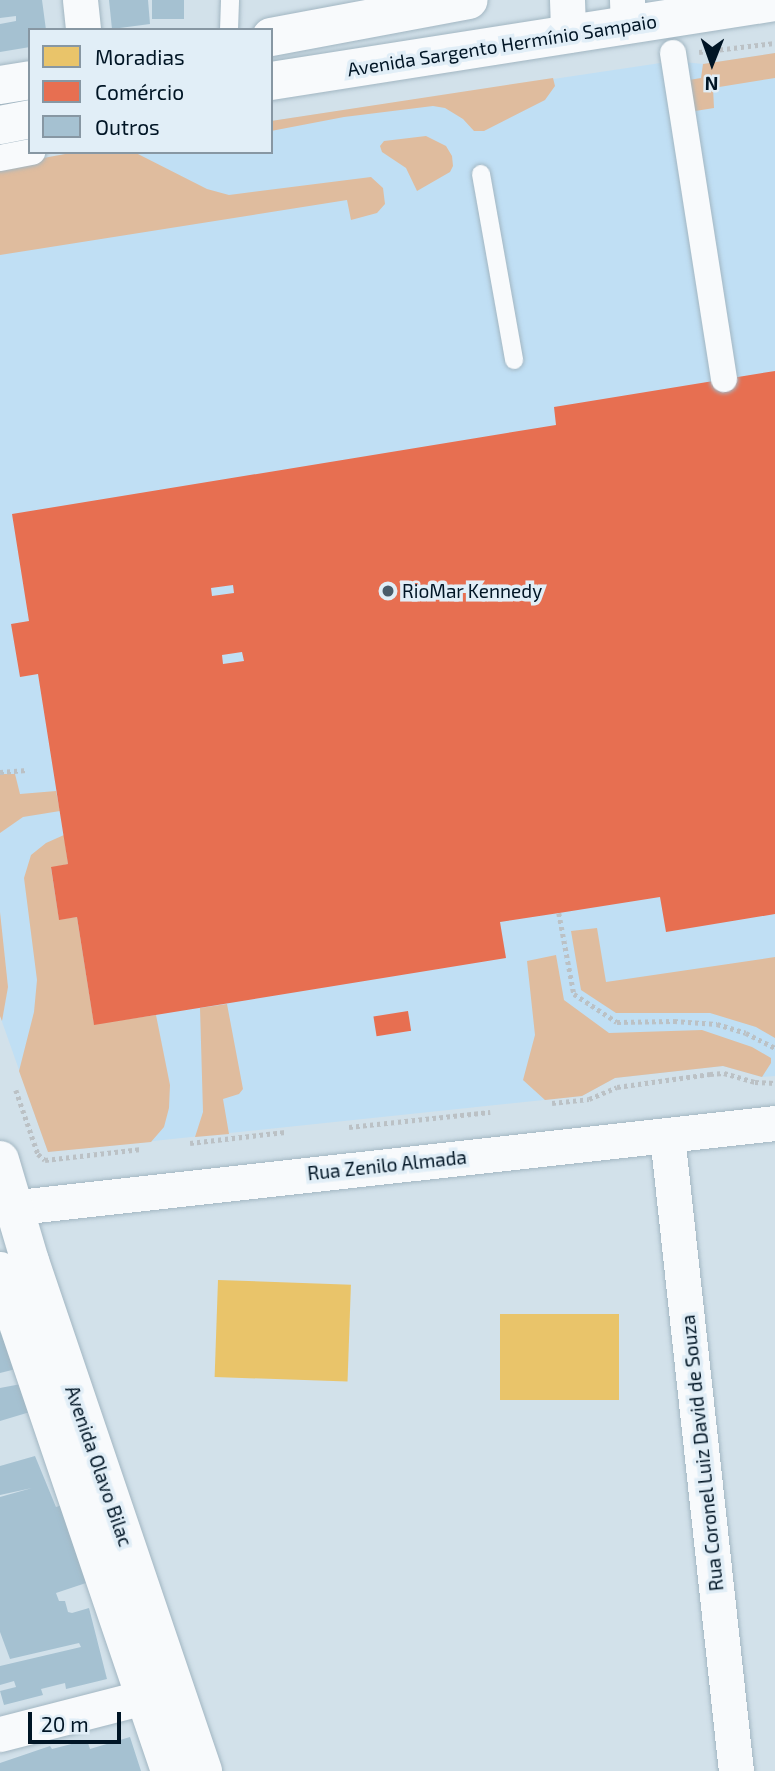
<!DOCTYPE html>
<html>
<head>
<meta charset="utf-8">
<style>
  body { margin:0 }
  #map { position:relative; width:775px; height:1771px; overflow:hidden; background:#d2e1ea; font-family:"Exo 2",sans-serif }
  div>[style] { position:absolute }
  .built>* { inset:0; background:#c0dff4 }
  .green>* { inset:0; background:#dfbc9e }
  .homes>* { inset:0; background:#e9c46a; transform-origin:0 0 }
  .shops>* { inset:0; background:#e76f51; transform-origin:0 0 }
  .building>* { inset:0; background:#a5c1d1; transform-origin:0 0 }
  .path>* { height:4.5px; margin-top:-2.25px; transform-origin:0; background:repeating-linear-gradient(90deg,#bbc1c5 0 3.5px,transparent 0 7px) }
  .roads { filter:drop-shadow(0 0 2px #a2b6c2) drop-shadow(0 0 2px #a2b6c2) }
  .service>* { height:18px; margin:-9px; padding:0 9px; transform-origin:9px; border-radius:9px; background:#f8fafc }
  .pedestrian>* { height:26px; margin:-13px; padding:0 13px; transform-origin:13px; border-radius:13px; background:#f8fafc }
  .minor>* { height:35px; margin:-17.5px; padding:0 17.5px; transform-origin:17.5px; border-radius:17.5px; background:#f8fafc }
  .tertiary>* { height:38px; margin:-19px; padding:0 19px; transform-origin:19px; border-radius:19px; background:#f8fafc }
  .primary>* { height:38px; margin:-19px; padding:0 19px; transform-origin:19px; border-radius:19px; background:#f8fafc }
  .dots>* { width:19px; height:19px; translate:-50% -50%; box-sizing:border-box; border:4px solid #e1eef7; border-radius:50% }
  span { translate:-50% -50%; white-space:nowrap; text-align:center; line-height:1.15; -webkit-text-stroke:7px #e1eef7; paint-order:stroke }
  .street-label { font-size:19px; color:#001525 }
  .poi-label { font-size:19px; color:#001525 }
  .left { translate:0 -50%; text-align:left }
  .legend { position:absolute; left:28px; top:28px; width:245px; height:126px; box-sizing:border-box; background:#e1eef7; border:2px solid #8797a3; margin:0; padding:9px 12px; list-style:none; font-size:21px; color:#001525 }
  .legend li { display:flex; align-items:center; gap:14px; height:35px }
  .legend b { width:35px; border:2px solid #8797a3 }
  .north { position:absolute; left:677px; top:28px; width:70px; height:70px; -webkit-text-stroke:5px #e1eef7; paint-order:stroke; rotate:181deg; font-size:19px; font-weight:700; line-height:28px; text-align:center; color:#001525 }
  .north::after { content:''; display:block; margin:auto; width:24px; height:32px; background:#001525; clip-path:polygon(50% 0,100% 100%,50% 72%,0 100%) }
  .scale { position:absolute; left:28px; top:1712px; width:93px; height:32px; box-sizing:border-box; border:4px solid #001525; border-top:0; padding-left:9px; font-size:21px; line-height:24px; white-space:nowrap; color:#001525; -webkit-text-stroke:5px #e1eef7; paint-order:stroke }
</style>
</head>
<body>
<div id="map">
  <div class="built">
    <i style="clip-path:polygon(775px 53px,775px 1076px,762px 1077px,723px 1066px,615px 1078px,582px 1096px,48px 1152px,0 1016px,0 166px,76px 152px,271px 152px,271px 121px,674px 61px,703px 64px)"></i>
  </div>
  <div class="green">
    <i style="clip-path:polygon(775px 53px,775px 78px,713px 88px,714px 108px,689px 112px,689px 80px,701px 78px,703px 64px)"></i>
    <i style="clip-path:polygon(553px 78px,555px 86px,545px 100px,484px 131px,474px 131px,463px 119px,445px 108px,433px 106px,344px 117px,271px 131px,271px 121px)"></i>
    <i style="clip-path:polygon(426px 136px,446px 146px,452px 156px,453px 166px,450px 172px,417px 191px,406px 168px,382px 152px,380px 146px,384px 141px)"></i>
    <i style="clip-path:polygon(76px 152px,134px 152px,207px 189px,229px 195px,371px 177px,383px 188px,385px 204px,377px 213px,351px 220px,347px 200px,0 255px,0 166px)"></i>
    <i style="clip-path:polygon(0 774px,15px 774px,20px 794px,56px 791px,60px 811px,23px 817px,0 833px)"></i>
    <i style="clip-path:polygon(64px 835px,68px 864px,51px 868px,59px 919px,77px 917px,94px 1024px,156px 1015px,170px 1085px,169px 1108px,164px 1127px,151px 1142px,48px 1152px,19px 1071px,34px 1012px,37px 980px,24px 878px,31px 855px,46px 843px)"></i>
    <i style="clip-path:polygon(0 912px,8px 987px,2px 1021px,0 1016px)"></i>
    <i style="clip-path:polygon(597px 928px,606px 982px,775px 957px,775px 1038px,756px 1027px,710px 1013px,616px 1013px,581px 990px,571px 931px)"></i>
    <i style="clip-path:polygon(556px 955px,564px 1000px,609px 1033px,702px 1030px,752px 1047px,771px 1058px,771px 1063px,762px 1077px,723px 1066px,615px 1078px,582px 1096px,545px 1100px,523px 1080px,535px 1035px,527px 961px)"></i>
    <i style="clip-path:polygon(227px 1004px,243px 1089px,239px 1094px,223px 1099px,229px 1134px,195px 1137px,203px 1112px,200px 1008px)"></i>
  </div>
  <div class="homes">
    <i style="left:218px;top:1280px;width:133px;height:97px;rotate:2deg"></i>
    <i style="left:500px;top:1314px;width:119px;height:86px"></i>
  </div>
  <div class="shops">
    <i style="clip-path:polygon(evenodd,775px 371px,775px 914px,666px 932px,660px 897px,559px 913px,500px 922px,506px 958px,94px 1025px,77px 917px,59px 920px,51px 867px,68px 864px,38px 674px,20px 677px,11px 624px,29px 621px,12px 514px,556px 425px,554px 407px,775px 371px,233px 585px,234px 593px,212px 596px,211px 588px,233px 585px,775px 371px,242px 652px,244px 661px,223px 664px,222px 655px,242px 652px)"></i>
    <i style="left:408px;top:1011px;width:20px;height:35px;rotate:81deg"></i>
  </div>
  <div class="building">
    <i style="clip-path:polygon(0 0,42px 0,46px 30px,30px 30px,30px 47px,0 52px,0 24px,16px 21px,16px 16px,0 18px)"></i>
    <i style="clip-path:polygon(109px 0,148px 0,150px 24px,112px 29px)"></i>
    <i style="left:152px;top:0;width:32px;height:19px"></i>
    <i style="clip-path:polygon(4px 1332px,16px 1369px,0 1373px,0 1333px)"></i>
    <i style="clip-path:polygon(21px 1384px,30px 1412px,0 1421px,0 1388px)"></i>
    <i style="clip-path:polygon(35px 1456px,56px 1507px,62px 1505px,89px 1582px,56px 1593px,59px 1601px,65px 1601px,68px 1612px,72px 1613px,89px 1608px,107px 1679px,66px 1689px,65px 1683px,41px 1689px,43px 1695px,4px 1705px,0 1691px,16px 1687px,14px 1681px,0 1685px,0 1666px,81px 1647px,79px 1643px,10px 1659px,0 1632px,0 1497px,32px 1488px,0 1495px,0 1466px)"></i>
    <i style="clip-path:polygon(130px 1737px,141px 1771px,0 1771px,0 1763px,50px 1746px,52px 1749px,87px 1740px,90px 1749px)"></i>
  </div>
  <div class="path">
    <i style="left:699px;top:52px;width:77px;rotate:-6.8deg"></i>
    <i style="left:0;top:772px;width:27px;rotate:-4deg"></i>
    <i style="left:559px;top:913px;width:82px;rotate:79.5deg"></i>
    <i style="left:574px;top:994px;width:51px;rotate:33.1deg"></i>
    <i style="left:617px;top:1022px;width:57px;rotate:-1deg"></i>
    <i style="left:674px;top:1021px;width:43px;rotate:4deg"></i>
    <i style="left:717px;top:1024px;width:30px;rotate:17deg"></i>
    <i style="left:746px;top:1033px;width:33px;rotate:27deg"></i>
    <i style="left:16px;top:1090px;width:68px;rotate:71deg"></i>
    <i style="left:38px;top:1154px;width:9px;rotate:41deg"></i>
    <i style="left:45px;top:1160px;width:97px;rotate:-6.5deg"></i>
    <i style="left:552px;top:1103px;width:37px;rotate:-6deg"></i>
    <i style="left:589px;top:1099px;width:30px;rotate:-23deg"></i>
    <i style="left:617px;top:1087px;width:94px;rotate:-8deg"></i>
    <i style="left:710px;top:1074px;width:14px;rotate:-4deg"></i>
    <i style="left:724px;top:1073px;width:32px;rotate:16deg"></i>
    <i style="left:755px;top:1082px;width:20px;rotate:3deg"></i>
    <i style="left:349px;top:1127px;width:142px;rotate:-6.1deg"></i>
    <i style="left:190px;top:1143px;width:96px;rotate:-6.6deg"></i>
  </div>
  <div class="roads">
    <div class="service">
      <i style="left:229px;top:30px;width:30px;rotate:-88deg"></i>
      <i style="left:481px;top:174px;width:189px;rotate:79.9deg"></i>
    </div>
    <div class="pedestrian">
      <i style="left:673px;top:53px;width:330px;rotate:81.1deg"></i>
      <i style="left:0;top:158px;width:33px;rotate:-11deg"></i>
    </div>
    <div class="minor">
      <i style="left:80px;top:0;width:30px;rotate:84deg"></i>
      <i style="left:567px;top:0;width:35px;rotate:88deg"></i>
      <i style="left:627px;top:0;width:25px;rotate:88deg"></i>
      <i style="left:667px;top:1135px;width:640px;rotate:83.81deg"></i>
      <i style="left:0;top:1209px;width:780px;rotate:-6.33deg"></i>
      <i style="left:0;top:1734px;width:149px;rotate:-14.4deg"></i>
    </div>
    <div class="tertiary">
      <i style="left:0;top:1160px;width:105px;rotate:73.5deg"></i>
      <i style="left:30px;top:1261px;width:539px;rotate:71.26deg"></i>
      <i style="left:0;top:1271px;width:528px;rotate:71.22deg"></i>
    </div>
    <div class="primary">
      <i style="left:271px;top:37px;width:201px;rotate:-10.6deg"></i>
      <i style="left:271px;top:81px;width:510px;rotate:-8.91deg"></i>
      <i style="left:0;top:85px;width:30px;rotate:-9deg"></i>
      <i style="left:0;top:125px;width:31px;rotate:-11deg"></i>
    </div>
  </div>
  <div class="dots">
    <i style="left:388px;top:591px;background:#4a5c6a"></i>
  </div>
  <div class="street-label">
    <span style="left:502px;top:45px;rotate:-9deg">Avenida Sargento Hermínio Sampaio</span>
    <span style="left:387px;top:1165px;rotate:-6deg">Rua Zenilo Almada</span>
    <span style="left:702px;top:1453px;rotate:-96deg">Rua Coronel Luiz David de Souza</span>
    <span style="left:99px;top:1466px;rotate:71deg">Avenida Olavo Bilac</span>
  </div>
  <div class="poi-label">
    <span class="left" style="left:402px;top:591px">RioMar Kennedy</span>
  </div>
  <ul class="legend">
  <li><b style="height:19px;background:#e9c46a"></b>Moradias</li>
  <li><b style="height:19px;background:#e76f51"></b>Comércio</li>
  <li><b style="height:19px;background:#a5c1d1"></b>Outros</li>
  </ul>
  <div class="north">N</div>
  <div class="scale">20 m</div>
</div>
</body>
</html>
